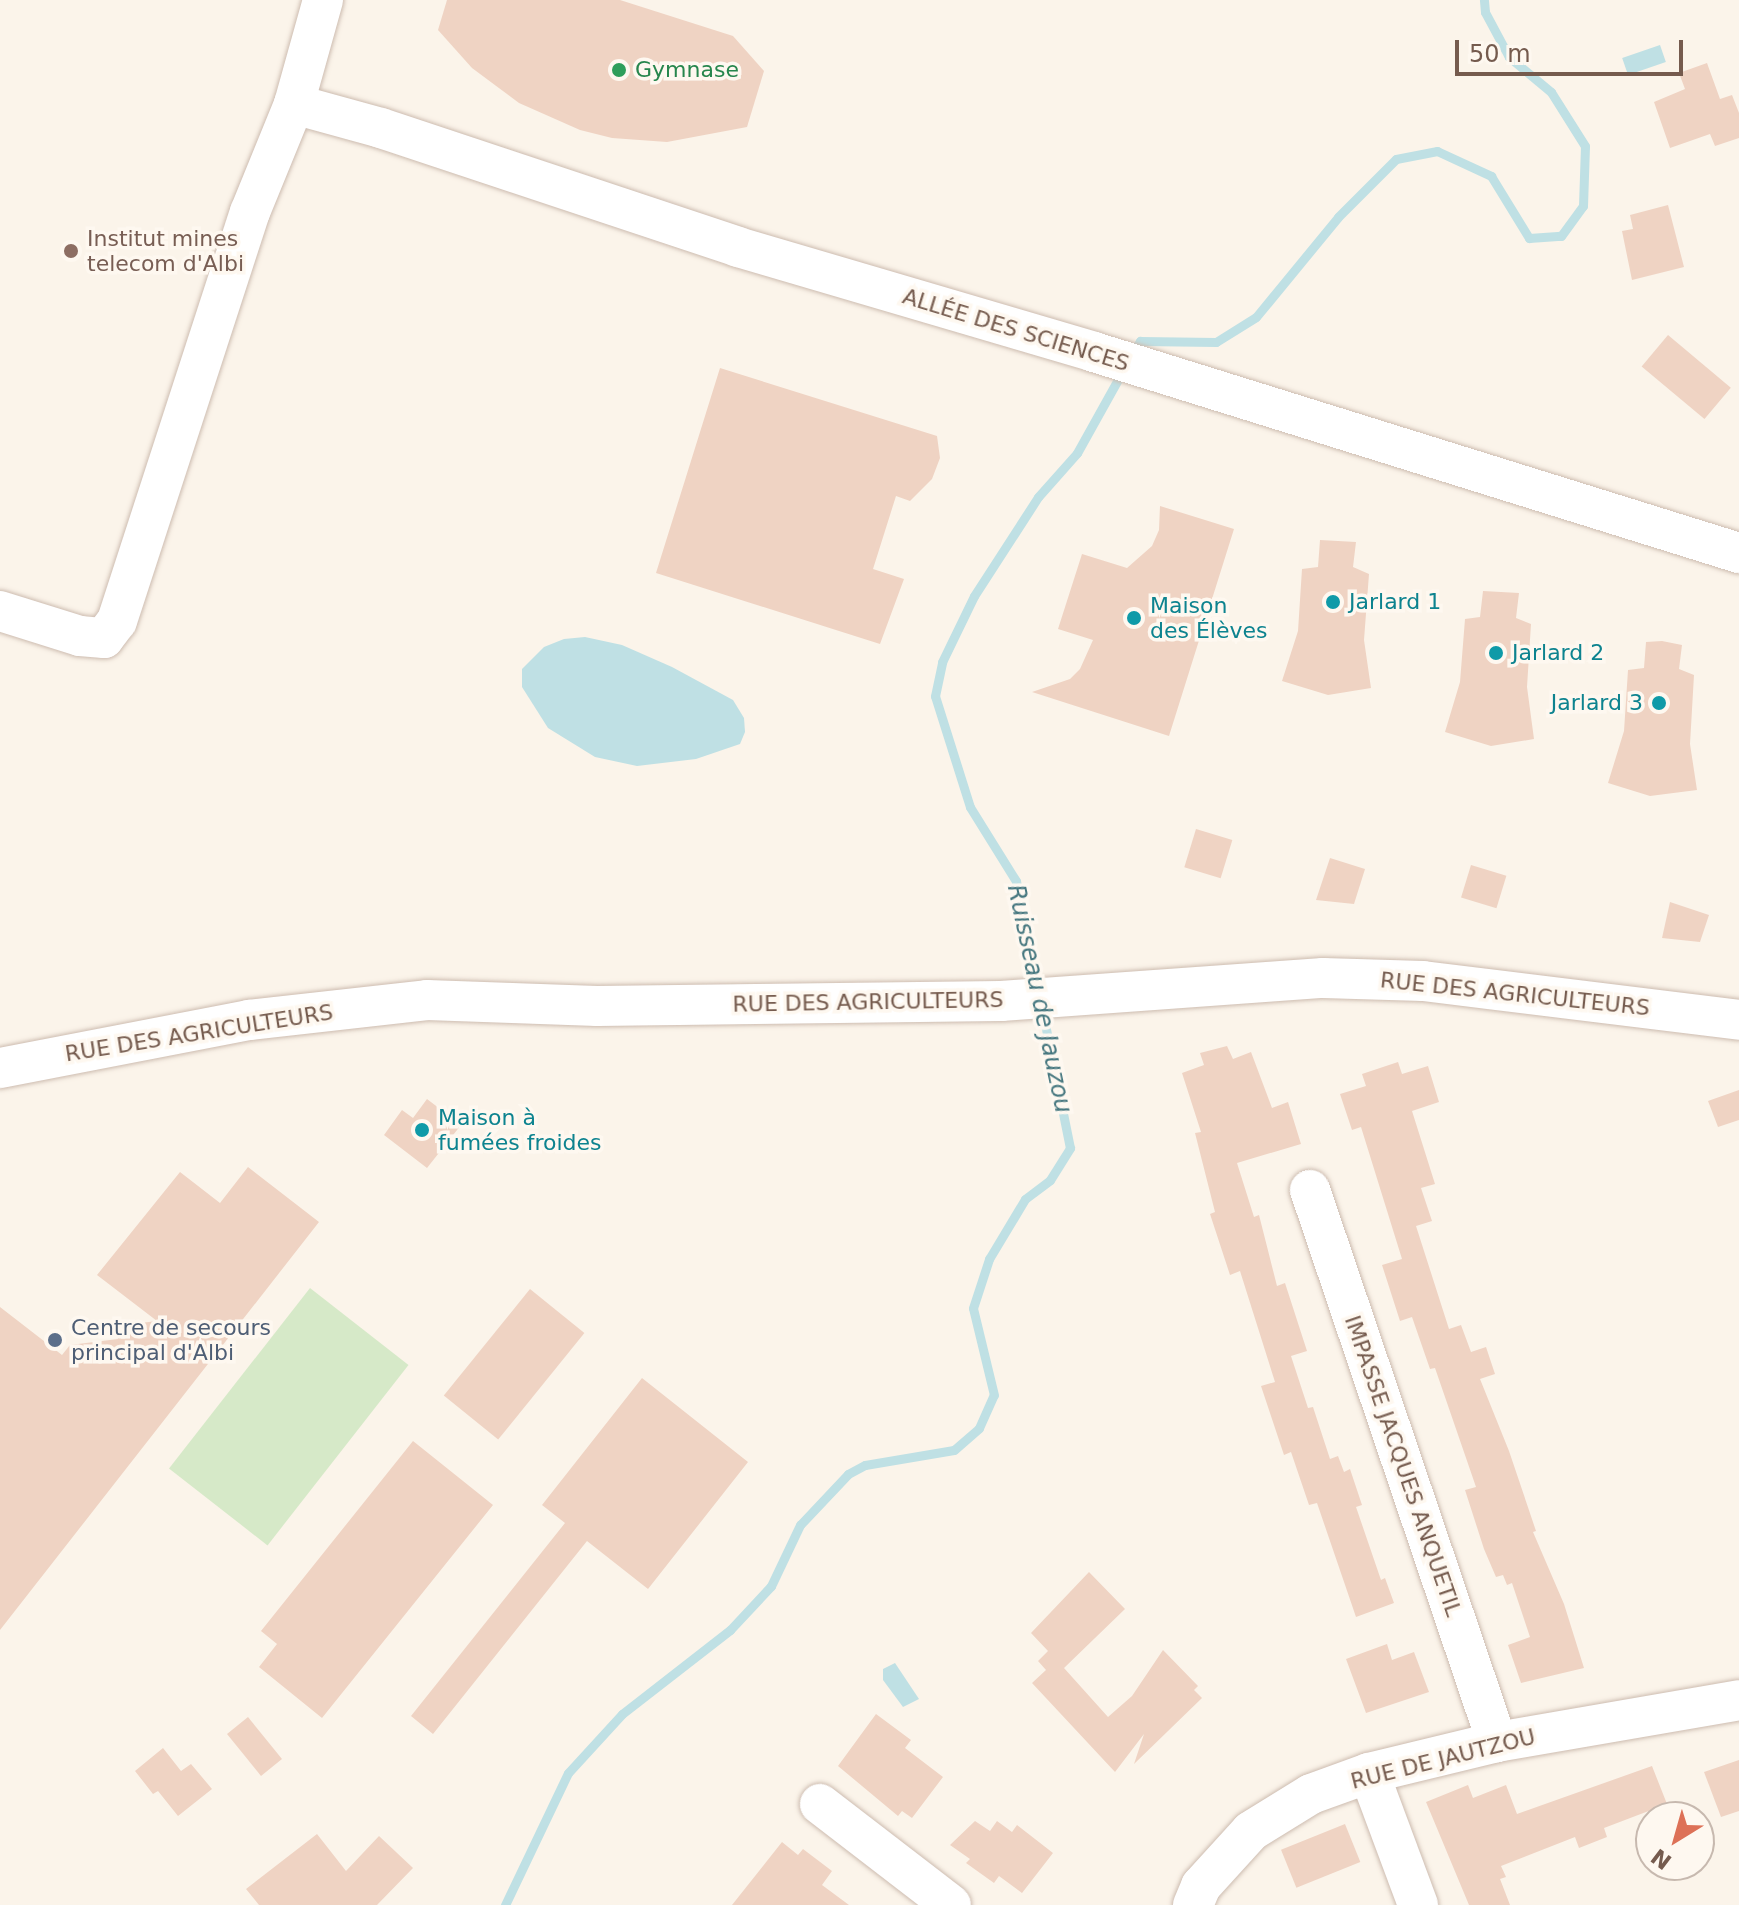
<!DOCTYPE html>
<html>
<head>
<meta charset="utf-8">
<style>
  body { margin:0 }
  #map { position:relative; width:1739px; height:1905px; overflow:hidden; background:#fbf4ea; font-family:"DejaVu Sans",sans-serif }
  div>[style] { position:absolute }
  .green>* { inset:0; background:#d6e9c8; transform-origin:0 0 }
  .water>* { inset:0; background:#bfe0e4; transform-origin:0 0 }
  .stream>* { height:9px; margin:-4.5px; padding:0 4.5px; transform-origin:4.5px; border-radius:4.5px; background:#bfe0e4 }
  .building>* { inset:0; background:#efd3c3; transform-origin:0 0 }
  .roads { filter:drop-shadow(0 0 2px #cdbcb0) drop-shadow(0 0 2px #cdbcb0) }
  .minor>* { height:40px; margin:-20px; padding:0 20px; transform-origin:20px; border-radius:20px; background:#fff }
  .dots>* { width:22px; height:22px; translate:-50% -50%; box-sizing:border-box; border:4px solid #fef8f0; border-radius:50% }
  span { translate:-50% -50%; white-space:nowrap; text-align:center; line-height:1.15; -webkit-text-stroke:7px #fef8f0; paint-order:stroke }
  .leisure-label { font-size:22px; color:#27864d }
  .left { translate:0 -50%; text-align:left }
  .education-label { font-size:22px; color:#785e54 }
  .street-label { font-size:22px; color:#755b4e }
  .culture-label { font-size:22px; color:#0d838f }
  .right { translate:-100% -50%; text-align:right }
  .service-label { font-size:22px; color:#4e5e75 }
  .water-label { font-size:24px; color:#46777f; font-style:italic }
  .north { position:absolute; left:1635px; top:1801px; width:80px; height:80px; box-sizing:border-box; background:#fef8f0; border:2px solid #c7b9af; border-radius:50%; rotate:217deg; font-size:22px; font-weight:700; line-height:32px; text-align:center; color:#755b4e }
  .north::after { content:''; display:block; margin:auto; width:28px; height:36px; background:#dd7157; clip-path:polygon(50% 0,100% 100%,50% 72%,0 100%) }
  .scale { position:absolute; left:1455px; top:40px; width:228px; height:36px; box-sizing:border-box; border:4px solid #755b4e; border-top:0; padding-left:10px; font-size:24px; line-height:28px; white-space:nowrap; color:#755b4e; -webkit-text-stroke:6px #fef8f0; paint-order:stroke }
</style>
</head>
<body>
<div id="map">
  <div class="green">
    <i style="left:310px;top:1288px;width:125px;height:229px;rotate:38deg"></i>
  </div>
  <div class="water">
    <i style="left:1660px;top:45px;width:18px;height:40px;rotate:71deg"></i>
    <i style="clip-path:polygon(585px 637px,622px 645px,672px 667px,733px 700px,744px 718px,745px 732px,740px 744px,696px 759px,637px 766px,595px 757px,548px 728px,522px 687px,522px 669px,544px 647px,564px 639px)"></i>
    <i style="clip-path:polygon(895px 1663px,919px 1699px,903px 1707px,883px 1680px,883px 1669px)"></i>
  </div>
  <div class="stream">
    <i style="left:1131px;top:355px;width:17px;rotate:-57deg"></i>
    <i style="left:1140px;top:341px;width:76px;rotate:0.8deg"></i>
    <i style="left:1216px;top:342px;width:47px;rotate:-32deg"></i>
    <i style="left:1256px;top:317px;width:129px;rotate:-50.6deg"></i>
    <i style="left:1338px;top:217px;width:82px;rotate:-45deg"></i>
    <i style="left:1396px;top:159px;width:42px;rotate:-11deg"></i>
    <i style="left:1437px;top:151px;width:60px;rotate:24.8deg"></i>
    <i style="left:1491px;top:176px;width:73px;rotate:58.5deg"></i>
    <i style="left:1529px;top:238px;width:32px;rotate:-4deg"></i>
    <i style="left:1561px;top:236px;width:37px;rotate:-54deg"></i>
    <i style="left:1583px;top:206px;width:60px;rotate:-88.1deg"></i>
    <i style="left:1585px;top:146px;width:64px;rotate:-122.2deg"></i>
    <i style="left:1551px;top:92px;width:55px;rotate:-140.2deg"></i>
    <i style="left:1509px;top:57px;width:51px;rotate:-118.1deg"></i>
    <i style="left:1485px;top:12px;width:12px;rotate:-95deg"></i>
    <i style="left:1039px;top:990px;width:111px;rotate:-101.9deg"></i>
    <i style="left:1016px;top:881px;width:87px;rotate:-121.9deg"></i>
    <i style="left:970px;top:807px;width:116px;rotate:-107.5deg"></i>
    <i style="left:935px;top:696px;width:35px;rotate:-78deg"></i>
    <i style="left:942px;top:662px;width:73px;rotate:-64.1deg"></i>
    <i style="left:974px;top:596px;width:118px;rotate:-57.1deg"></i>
    <i style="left:1038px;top:497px;width:59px;rotate:-48.4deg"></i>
    <i style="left:1077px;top:453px;width:93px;rotate:-60.9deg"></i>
    <i style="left:505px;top:1905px;width:146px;rotate:-64.5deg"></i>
    <i style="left:568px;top:1773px;width:80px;rotate:-47.5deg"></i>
    <i style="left:622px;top:1714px;width:137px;rotate:-37.9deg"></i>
    <i style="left:730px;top:1630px;width:60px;rotate:-47deg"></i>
    <i style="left:771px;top:1586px;width:68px;rotate:-64.6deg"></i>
    <i style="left:800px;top:1525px;width:70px;rotate:-46.7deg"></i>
    <i style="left:848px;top:1474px;width:19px;rotate:-28deg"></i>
    <i style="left:865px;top:1465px;width:90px;rotate:-9.6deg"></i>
    <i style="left:954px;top:1450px;width:33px;rotate:-41deg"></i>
    <i style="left:979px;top:1428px;width:36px;rotate:-66deg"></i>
    <i style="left:994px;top:1395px;width:89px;rotate:-103.6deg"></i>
    <i style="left:973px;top:1308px;width:52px;rotate:-71.9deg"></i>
    <i style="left:989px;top:1259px;width:70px;rotate:-59deg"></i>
    <i style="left:1025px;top:1199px;width:31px;rotate:-37deg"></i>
    <i style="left:1050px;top:1180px;width:38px;rotate:-58deg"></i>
    <i style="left:1070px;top:1148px;width:142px;rotate:-101.4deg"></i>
  </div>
  <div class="building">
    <i style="clip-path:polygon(447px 0,620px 0,733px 36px,764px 71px,747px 127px,667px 142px,612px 138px,580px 130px,519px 103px,472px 68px,438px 30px)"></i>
    <i style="clip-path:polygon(1707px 63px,1720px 99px,1732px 95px,1739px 113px,1739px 138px,1715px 146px,1710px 134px,1670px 148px,1654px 102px,1685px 89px,1679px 73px)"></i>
    <i style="clip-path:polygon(1668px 205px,1684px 267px,1632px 280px,1622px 231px,1633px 229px,1630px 215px)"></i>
    <i style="left:1668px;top:335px;width:82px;height:41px;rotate:40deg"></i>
    <i style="clip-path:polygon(720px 368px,937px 436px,940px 458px,932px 479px,910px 501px,896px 496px,873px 569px,904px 579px,880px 644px,656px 573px)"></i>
    <i style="clip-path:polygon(1160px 506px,1234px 529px,1169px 736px,1032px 692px,1070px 679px,1080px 669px,1093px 640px,1058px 629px,1082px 554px,1127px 568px,1152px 546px,1159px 530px)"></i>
    <i style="clip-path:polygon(1320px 540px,1356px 542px,1353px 567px,1369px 574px,1364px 640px,1371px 688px,1328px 695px,1282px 681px,1298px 631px,1302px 569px,1318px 567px)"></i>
    <i style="clip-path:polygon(1483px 591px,1519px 593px,1516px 618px,1531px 624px,1527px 687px,1534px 739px,1491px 746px,1445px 732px,1460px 682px,1465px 619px,1480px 617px)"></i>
    <i style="clip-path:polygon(1662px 641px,1682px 645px,1679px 669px,1694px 675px,1690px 744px,1697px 790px,1650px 796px,1608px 783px,1624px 731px,1628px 670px,1644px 668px,1646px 642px)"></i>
    <i style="left:1196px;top:829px;width:38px;height:40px;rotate:17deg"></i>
    <i style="clip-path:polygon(1330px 858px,1365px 869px,1354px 904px,1316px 900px)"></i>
    <i style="left:1471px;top:865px;width:37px;height:34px;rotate:17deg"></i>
    <i style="clip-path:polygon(1670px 902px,1709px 915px,1700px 942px,1662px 938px)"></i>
    <i style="clip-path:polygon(1227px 1046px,1233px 1059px,1251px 1052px,1272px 1108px,1288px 1102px,1301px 1144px,1237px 1163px,1254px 1217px,1259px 1215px,1277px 1286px,1285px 1283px,1307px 1351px,1291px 1356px,1308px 1408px,1313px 1407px,1330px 1459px,1338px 1456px,1344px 1472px,1350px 1469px,1362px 1505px,1356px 1507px,1381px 1580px,1385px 1578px,1394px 1603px,1356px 1617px,1317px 1503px,1309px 1505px,1291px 1452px,1284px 1455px,1261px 1386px,1275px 1382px,1240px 1271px,1230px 1275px,1210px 1214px,1215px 1212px,1195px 1133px,1201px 1132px,1182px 1073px,1204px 1065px,1200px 1053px)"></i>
    <i style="clip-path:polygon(1398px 1062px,1402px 1074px,1428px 1066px,1439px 1102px,1412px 1111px,1435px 1184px,1421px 1188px,1432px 1221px,1416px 1226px,1449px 1329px,1461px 1325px,1471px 1352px,1486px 1347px,1495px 1374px,1480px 1379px,1509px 1451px,1536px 1531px,1533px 1532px,1564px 1604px,1584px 1668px,1521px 1683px,1508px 1645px,1530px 1637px,1512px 1583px,1507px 1585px,1503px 1575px,1496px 1577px,1484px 1549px,1465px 1490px,1476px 1487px,1435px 1368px,1430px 1369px,1412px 1317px,1400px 1321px,1382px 1265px,1402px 1259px,1361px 1127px,1352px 1130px,1340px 1094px,1366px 1086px,1362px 1074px)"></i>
    <i style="clip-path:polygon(1739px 1090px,1739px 1120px,1718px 1127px,1708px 1101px)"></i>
    <i style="clip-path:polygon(427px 1099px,461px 1125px,427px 1168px,384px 1135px,402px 1110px,413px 1118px)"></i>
    <i style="clip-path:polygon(248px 1167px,319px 1222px,0 1630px,0 1307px,62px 1355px,70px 1345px,118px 1339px,116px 1326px,157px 1321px,97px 1275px,180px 1172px,220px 1203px)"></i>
    <i style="left:530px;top:1289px;width:70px;height:137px;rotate:39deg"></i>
    <i style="clip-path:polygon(642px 1378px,748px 1462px,648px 1589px,587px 1541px,433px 1734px,411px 1716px,565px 1523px,542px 1505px)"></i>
    <i style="clip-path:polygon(413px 1441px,493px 1505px,322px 1718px,259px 1667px,277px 1644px,261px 1631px)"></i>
    <i style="clip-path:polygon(1089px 1572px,1125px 1609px,1064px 1668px,1108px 1717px,1132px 1696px,1163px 1650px,1198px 1686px,1194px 1690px,1202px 1698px,1134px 1764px,1144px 1734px,1115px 1772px,1032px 1683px,1046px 1670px,1038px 1661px,1048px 1651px,1031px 1633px)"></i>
    <i style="clip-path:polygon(1387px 1644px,1392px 1660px,1414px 1652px,1429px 1692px,1366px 1713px,1346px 1659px)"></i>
    <i style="clip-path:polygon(876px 1714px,911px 1740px,905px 1748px,943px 1777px,912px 1818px,902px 1811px,898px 1816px,838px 1766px)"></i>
    <i style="left:248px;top:1717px;width:54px;height:27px;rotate:51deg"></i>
    <i style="clip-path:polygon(163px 1748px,181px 1771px,191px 1764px,212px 1789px,178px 1816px,158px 1791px,153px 1794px,135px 1771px)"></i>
    <i style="clip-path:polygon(1739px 1760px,1739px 1811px,1721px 1817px,1704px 1772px)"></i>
    <i style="clip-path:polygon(1652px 1766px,1667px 1804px,1604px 1828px,1607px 1837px,1579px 1848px,1575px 1837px,1501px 1866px,1506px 1877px,1500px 1879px,1510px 1905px,1469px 1905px,1426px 1802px,1468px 1785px,1473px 1798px,1506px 1785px,1517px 1814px)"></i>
    <i style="clip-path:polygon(975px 1821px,990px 1831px,997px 1821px,1012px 1832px,1017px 1825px,1053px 1853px,1022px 1893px,999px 1876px,994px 1883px,966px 1863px,970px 1859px,950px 1845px)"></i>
    <i style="left:1345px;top:1824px;width:41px;height:69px;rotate:68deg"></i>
    <i style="clip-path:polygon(317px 1834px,346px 1871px,379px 1836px,413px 1868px,377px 1905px,259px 1905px,246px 1889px)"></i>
    <i style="clip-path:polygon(782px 1842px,798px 1855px,803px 1849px,832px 1871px,822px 1885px,849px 1905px,732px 1905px)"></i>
  </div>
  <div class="roads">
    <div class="minor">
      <i style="left:294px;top:104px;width:90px;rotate:15.4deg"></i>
      <i style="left:381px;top:128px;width:376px;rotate:18.4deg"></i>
      <i style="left:738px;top:247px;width:371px;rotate:16.4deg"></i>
      <i style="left:1094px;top:352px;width:676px;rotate:17.31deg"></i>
      <i style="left:0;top:611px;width:84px;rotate:17.4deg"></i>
      <i style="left:80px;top:636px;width:24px;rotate:5deg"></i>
      <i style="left:104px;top:638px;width:21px;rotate:-53deg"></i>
      <i style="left:117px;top:621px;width:430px;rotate:-72deg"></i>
      <i style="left:250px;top:212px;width:117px;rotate:-67.8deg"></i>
      <i style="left:294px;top:104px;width:108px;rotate:-74.4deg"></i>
      <i style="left:0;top:1068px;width:254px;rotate:-10.9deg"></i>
      <i style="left:249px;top:1020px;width:179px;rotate:-6.4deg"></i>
      <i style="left:427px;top:1000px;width:170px;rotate:2deg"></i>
      <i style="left:597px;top:1006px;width:404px;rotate:-0.7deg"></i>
      <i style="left:1001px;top:1001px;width:323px;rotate:-4.1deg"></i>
      <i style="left:1323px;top:978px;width:100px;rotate:1.7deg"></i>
      <i style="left:1423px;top:981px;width:318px;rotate:7deg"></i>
      <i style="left:1310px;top:1190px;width:583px;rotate:71.29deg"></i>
      <i style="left:1369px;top:1773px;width:141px;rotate:69.6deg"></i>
      <i style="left:820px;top:1804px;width:165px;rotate:37.6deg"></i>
      <i style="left:1193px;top:1905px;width:21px;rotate:-67deg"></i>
      <i style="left:1201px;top:1886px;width:74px;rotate:-47.7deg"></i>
      <i style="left:1251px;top:1831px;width:70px;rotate:-31.7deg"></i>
      <i style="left:1311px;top:1794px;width:62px;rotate:-19.9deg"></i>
      <i style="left:1369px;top:1773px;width:132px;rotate:-13.6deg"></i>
      <i style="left:1497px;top:1742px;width:246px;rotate:-9.8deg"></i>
    </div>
  </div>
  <div class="dots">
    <i style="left:619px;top:70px;background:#2e9e5b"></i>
    <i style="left:71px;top:251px;background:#8d6e63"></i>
    <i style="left:1333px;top:602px;background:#0f9aa8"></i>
    <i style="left:1134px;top:618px;background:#0f9aa8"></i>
    <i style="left:1496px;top:653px;background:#0f9aa8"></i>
    <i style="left:1659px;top:703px;background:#0f9aa8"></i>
    <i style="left:422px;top:1130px;background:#0f9aa8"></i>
    <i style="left:55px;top:1340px;background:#5c6f8a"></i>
  </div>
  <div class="leisure-label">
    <span class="left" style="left:635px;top:70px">Gymnase</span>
  </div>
  <div class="education-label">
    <span class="left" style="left:87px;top:251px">Institut mines<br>telecom d'Albi</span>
  </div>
  <div class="street-label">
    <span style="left:1016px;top:330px;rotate:17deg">ALLÉE DES SCIENCES</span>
    <span style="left:1515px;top:994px;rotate:6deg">RUE DES AGRICULTEURS</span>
    <span style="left:868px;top:1002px;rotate:-1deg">RUE DES AGRICULTEURS</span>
    <span style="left:199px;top:1033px;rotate:-9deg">RUE DES AGRICULTEURS</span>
    <span style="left:1403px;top:1466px;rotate:71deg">IMPASSE JACQUES ANQUETIL</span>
    <span style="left:1443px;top:1759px;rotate:-14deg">RUE DE JAUTZOU</span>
  </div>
  <div class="culture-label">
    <span class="left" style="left:1349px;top:602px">Jarlard 1</span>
    <span class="left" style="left:1150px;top:618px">Maison<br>des Élèves</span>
    <span class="left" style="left:1512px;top:653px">Jarlard 2</span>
    <span class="right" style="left:1643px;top:703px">Jarlard 3</span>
    <span class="left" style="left:438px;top:1130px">Maison à<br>fumées froides</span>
  </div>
  <div class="service-label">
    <span class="left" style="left:71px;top:1340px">Centre de secours<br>principal d'Albi</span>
  </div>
  <div class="water-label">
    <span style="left:1039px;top:999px;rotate:78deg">Ruisseau de Jauzou</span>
  </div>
  <div class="north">N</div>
  <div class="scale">50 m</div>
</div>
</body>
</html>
